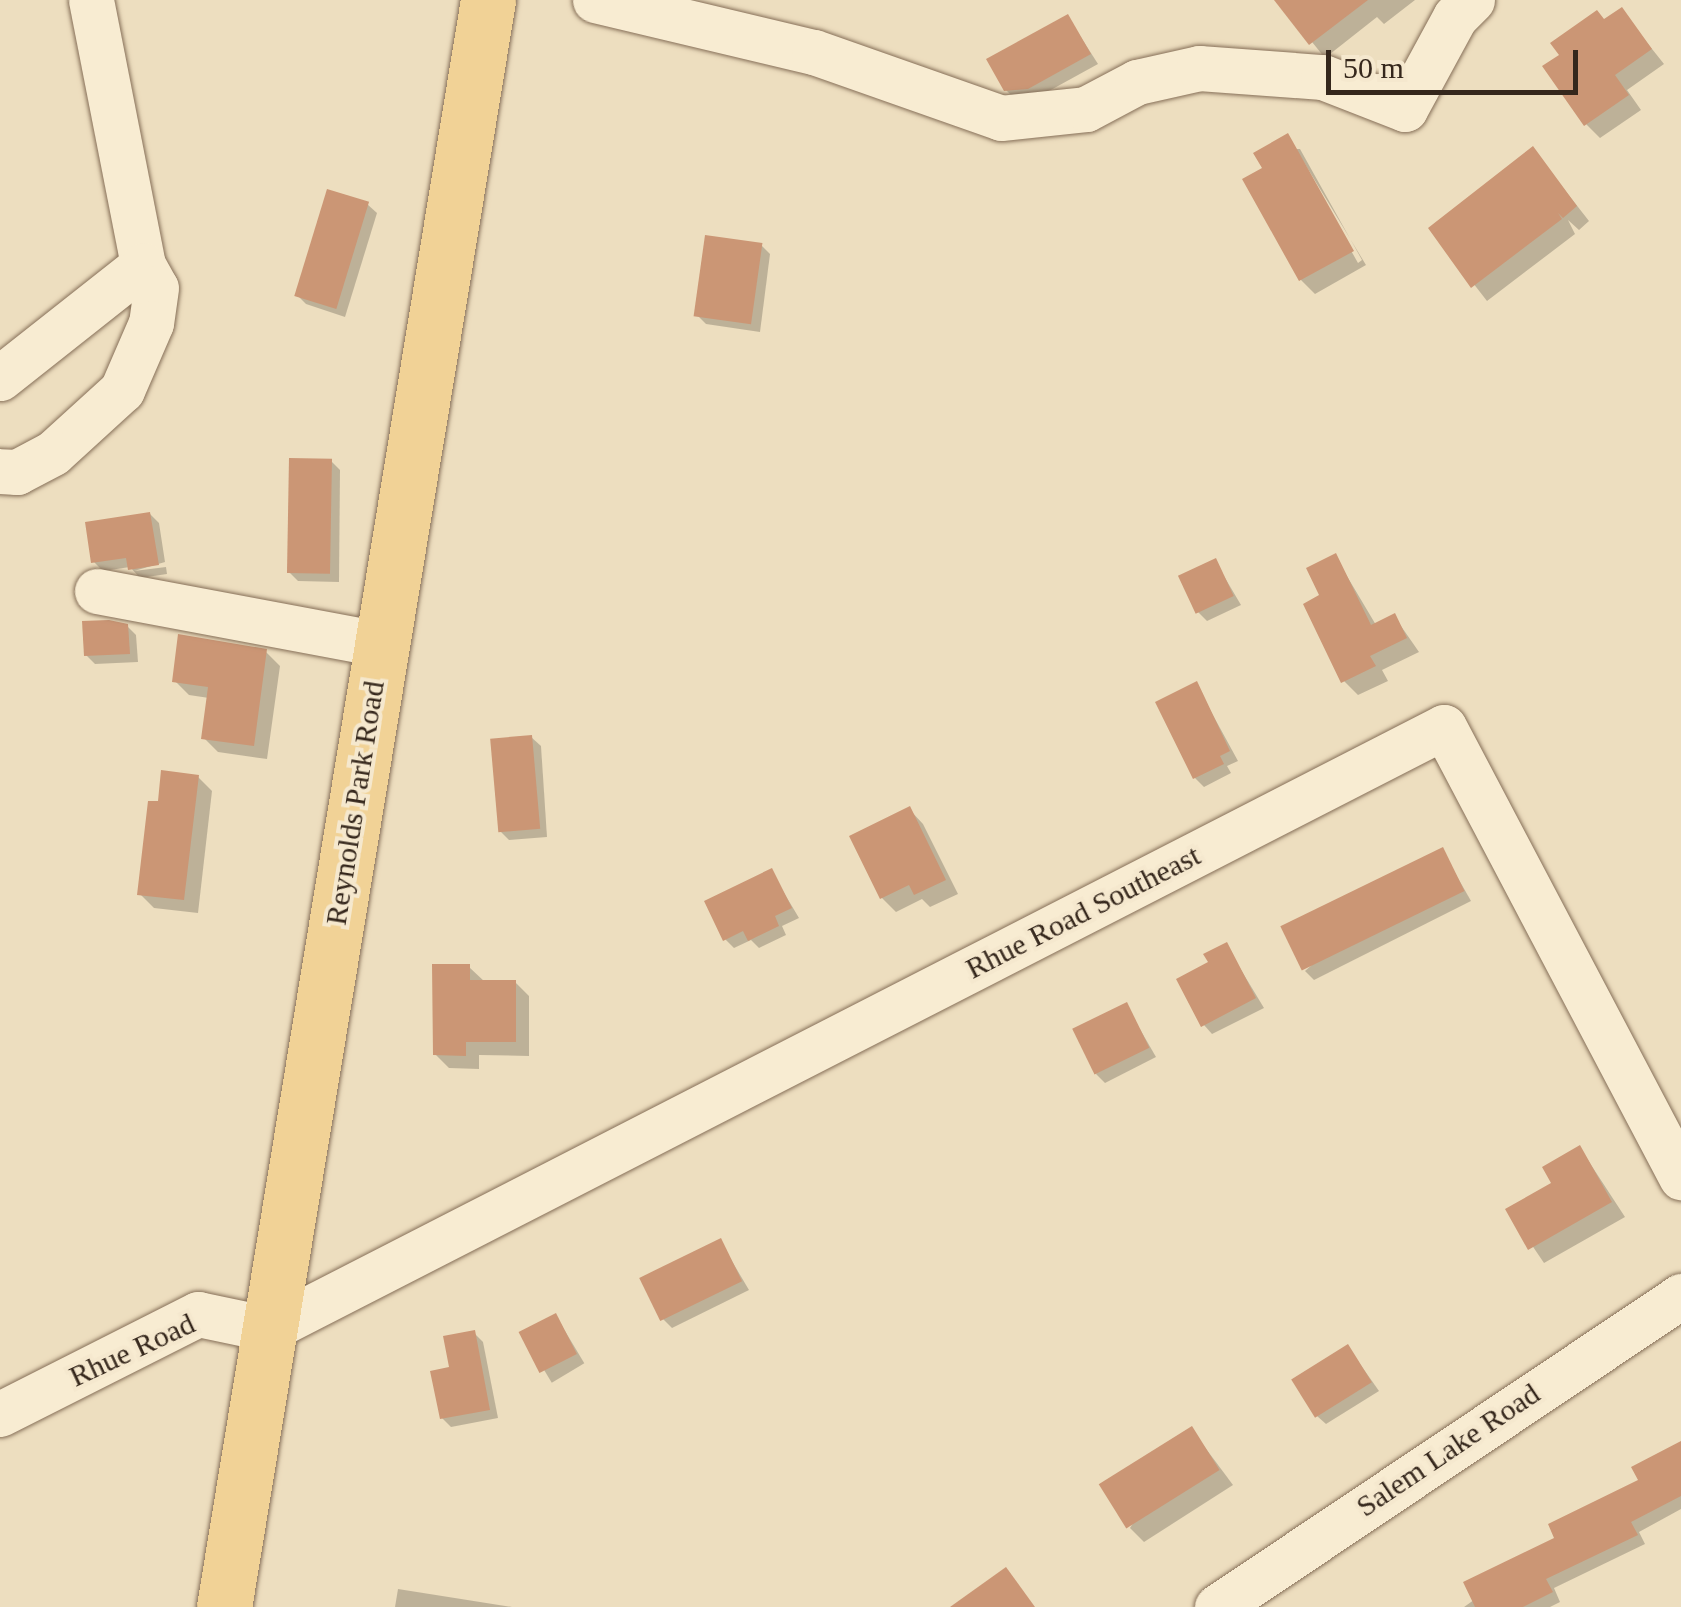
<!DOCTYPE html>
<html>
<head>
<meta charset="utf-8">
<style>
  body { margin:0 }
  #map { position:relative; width:1681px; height:1607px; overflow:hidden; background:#eddebf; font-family:Georgia,serif }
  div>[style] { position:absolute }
  .shadow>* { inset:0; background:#0003; transform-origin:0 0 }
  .building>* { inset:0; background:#cb9675; transform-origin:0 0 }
  .roads { filter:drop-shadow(0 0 2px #866f58) drop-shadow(0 0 2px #866f58) }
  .minor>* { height:45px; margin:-22.5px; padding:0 22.5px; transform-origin:22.5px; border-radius:22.5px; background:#f8ecd2 }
  .major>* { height:55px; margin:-27.5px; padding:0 27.5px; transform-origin:27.5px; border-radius:27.5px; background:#f1d296 }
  span { translate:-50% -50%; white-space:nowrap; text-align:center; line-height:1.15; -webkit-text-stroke:8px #f5e8ce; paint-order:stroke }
  .street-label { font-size:30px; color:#35271c }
  .scale { position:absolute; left:1326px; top:50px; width:252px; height:45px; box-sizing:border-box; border:5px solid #35271c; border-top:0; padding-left:12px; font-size:30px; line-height:35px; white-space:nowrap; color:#35271c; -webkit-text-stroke:8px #f5e8ce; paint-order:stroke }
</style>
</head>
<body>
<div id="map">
  <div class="shadow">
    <i style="clip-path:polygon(1278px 0,1415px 0,1384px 24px,1377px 17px,1325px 58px)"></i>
    <i style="clip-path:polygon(1621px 10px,1664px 64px,1627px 90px,1641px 110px,1600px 138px,1586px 124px,1605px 21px)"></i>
    <i style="clip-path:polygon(1068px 17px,1098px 64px,1038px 97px,1015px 99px,1006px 90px)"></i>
    <i style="clip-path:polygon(evenodd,1288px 136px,1366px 265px,1315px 294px,1301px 280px,1265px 169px,1288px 136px,1294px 149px,1300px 149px,1362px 260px,1358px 263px,1294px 149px)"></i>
    <i style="clip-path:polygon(1535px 152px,1589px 221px,1579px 230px,1568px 220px,1575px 234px,1487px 301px,1431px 229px)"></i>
    <i style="clip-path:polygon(367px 204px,377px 213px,345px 317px,306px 304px,297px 295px)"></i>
    <i style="clip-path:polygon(761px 245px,770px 254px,760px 332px,706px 324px,697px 315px)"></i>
    <i style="clip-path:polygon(331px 461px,340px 470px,339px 582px,298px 581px,289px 572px)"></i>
    <i style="clip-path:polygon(150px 514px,159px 523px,165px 562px,134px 571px,166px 567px,167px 574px,140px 578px,130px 567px,103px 571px,94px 562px)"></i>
    <i style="clip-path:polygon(1335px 556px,1376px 625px,1394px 616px,1419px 652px,1382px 670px,1388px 681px,1358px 695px,1344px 681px,1323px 596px)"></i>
    <i style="clip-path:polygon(1215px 561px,1241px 605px,1207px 621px,1198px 612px)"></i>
    <i style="clip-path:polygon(127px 626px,136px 635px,138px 662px,95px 664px,86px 655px)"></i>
    <i style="clip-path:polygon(266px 652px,280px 666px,267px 759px,218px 752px,204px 738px,209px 698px,189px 695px,175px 681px)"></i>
    <i style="clip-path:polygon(1196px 684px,1238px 761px,1227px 766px,1231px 773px,1204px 787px,1195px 778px)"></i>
    <i style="clip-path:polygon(531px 737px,541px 746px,547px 837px,509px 840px,500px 831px)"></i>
    <i style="clip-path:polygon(198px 777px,212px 791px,198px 913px,154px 908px,140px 894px,160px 804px)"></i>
    <i style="clip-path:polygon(909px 809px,923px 824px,958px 894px,930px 907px,922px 899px,896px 912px,882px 898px,853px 837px)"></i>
    <i style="clip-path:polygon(1442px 850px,1471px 901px,1314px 980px,1305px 971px)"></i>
    <i style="clip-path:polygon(771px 871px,799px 918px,782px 926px,786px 935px,759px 948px,751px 940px,734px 948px,725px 939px)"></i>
    <i style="clip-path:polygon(1226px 945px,1264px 1008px,1212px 1034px,1204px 1025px,1212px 963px)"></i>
    <i style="clip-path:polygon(469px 967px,485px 982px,515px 982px,529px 996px,529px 1056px,479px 1055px,479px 1069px,449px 1068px,435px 1054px)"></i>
    <i style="clip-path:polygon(1126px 1005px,1156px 1057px,1105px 1083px,1096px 1074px)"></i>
    <i style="clip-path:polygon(1580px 1148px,1625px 1217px,1544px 1263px,1508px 1210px,1554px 1184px)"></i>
    <i style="clip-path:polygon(720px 1241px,749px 1290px,672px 1328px,663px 1319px)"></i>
    <i style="left:556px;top:1316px;width:55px;height:38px;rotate:59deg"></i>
    <i style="clip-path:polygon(474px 1333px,483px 1342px,498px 1418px,451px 1427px,442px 1418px,451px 1369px)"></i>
    <i style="clip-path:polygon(1348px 1347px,1379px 1391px,1326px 1424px,1317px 1416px)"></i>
    <i style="clip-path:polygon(1192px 1430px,1233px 1485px,1144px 1542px,1130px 1528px)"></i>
    <i style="clip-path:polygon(1681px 1444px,1681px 1509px,1639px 1532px,1645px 1544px,1554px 1588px,1560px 1602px,1550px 1607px,1464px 1607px,1642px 1481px)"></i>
    <i style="clip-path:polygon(398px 1589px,512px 1607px,395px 1607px)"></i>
  </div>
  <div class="building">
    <i style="clip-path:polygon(1274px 0,1368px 0,1309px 45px)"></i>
    <i style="clip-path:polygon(1622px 7px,1652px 49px,1615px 75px,1629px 95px,1584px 126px,1542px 66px,1559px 55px,1550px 43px,1597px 10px,1604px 19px)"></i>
    <i style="clip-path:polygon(1068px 14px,1091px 54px,1028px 89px,1004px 91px,986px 59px)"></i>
    <i style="clip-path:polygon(1288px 133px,1354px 251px,1299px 281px,1242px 179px,1262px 168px,1253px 153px)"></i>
    <i style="clip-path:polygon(1533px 146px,1577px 206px,1563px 218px,1558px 213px,1562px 219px,1471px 288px,1428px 228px)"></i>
    <i style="left:327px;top:189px;width:44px;height:112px;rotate:17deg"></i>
    <i style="left:705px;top:235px;width:58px;height:82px;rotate:8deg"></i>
    <i style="left:289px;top:458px;width:43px;height:115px;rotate:1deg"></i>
    <i style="clip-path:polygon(150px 512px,159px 565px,128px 570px,126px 558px,91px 563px,85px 522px)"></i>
    <i style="clip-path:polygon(1336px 553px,1371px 625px,1395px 613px,1407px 638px,1370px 656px,1376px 666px,1341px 683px,1303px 604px,1319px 595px,1306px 568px)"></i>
    <i style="left:1216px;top:558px;width:42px;height:42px;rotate:65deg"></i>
    <i style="clip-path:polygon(109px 620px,128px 624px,130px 654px,84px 656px,82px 621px)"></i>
    <i style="clip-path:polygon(178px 634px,267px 649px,254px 746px,201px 739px,208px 687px,172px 682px)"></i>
    <i style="clip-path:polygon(1197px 681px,1230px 751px,1220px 756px,1224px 764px,1193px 779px,1155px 702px)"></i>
    <i style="left:532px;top:735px;width:94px;height:42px;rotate:85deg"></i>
    <i style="clip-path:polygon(161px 770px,199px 775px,184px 900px,137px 895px,148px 801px,158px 801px)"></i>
    <i style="clip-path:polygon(910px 806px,946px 880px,914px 895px,909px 885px,880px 899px,849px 836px)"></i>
    <i style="left:1443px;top:847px;width:49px;height:181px;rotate:64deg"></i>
    <i style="clip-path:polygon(772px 868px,792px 908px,775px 916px,779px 926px,748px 941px,743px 931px,723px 941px,704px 901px)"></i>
    <i style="clip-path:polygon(1227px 942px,1256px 998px,1201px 1027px,1176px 979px,1208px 962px,1203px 954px)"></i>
    <i style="clip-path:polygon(432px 964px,470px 964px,470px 980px,516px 980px,516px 1042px,466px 1042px,466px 1056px,433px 1055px)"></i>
    <i style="left:1127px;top:1002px;width:51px;height:61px;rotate:64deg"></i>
    <i style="clip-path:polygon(1580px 1145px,1612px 1202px,1528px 1250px,1505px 1209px,1551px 1183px,1542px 1167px)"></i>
    <i style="left:721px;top:1238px;width:48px;height:91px;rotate:64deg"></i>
    <i style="left:556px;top:1313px;width:46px;height:42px;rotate:63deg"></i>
    <i style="clip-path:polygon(475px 1330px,490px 1410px,440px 1419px,430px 1371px,449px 1367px,443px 1336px)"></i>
    <i style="left:1348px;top:1344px;width:45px;height:67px;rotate:58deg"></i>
    <i style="left:1192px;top:1426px;width:52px;height:110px;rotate:58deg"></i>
    <i style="clip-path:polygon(1681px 1441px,1681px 1496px,1631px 1522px,1638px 1535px,1546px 1579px,1553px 1592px,1523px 1607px,1475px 1607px,1463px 1582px,1554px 1538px,1548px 1524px,1638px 1480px,1631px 1467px)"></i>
    <i style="clip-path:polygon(1006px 1567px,1035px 1607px,950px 1607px)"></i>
  </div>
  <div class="roads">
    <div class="minor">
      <i style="left:91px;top:0;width:270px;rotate:78.9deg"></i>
      <i style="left:595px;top:0;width:225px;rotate:13.4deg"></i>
      <i style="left:814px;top:52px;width:198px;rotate:19.4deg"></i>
      <i style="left:1001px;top:118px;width:85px;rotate:-6deg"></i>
      <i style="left:1086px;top:109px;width:58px;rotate:-27.9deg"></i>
      <i style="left:1137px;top:82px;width:64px;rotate:-12.7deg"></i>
      <i style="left:1199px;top:68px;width:124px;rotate:4.2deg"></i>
      <i style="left:1323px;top:77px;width:88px;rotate:21.3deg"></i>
      <i style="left:1405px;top:109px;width:105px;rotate:-61.5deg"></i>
      <i style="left:1455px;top:17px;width:24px;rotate:-45deg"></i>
      <i style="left:0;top:378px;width:182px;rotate:-38.3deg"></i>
      <i style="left:143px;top:265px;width:26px;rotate:61deg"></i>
      <i style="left:156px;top:288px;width:35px;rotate:98deg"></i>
      <i style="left:151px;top:323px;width:73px;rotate:113.4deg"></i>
      <i style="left:122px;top:390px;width:93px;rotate:137.6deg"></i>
      <i style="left:53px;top:453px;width:41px;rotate:152.2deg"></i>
      <i style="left:17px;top:472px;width:17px;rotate:-177deg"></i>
      <i style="left:97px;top:591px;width:289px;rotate:10.6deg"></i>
      <i style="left:0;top:1414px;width:222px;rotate:-26.8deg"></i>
      <i style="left:198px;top:1314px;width:73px;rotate:11.9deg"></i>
      <i style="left:269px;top:1329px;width:1320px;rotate:-27.13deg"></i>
      <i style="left:1444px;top:727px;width:509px;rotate:62.23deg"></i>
      <i style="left:1217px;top:1607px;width:559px;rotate:-33.83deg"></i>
    </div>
    <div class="major">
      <i style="left:224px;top:1607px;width:1629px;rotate:-80.67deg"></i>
    </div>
  </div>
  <div class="street-label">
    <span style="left:355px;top:803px;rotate:-81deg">Reynolds Park Road</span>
    <span style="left:1083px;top:912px;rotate:-27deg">Rhue Road Southeast</span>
    <span style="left:132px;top:1350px;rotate:-25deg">Rhue Road</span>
    <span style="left:1448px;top:1450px;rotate:-34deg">Salem Lake Road</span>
  </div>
  <div class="scale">50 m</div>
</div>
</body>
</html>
